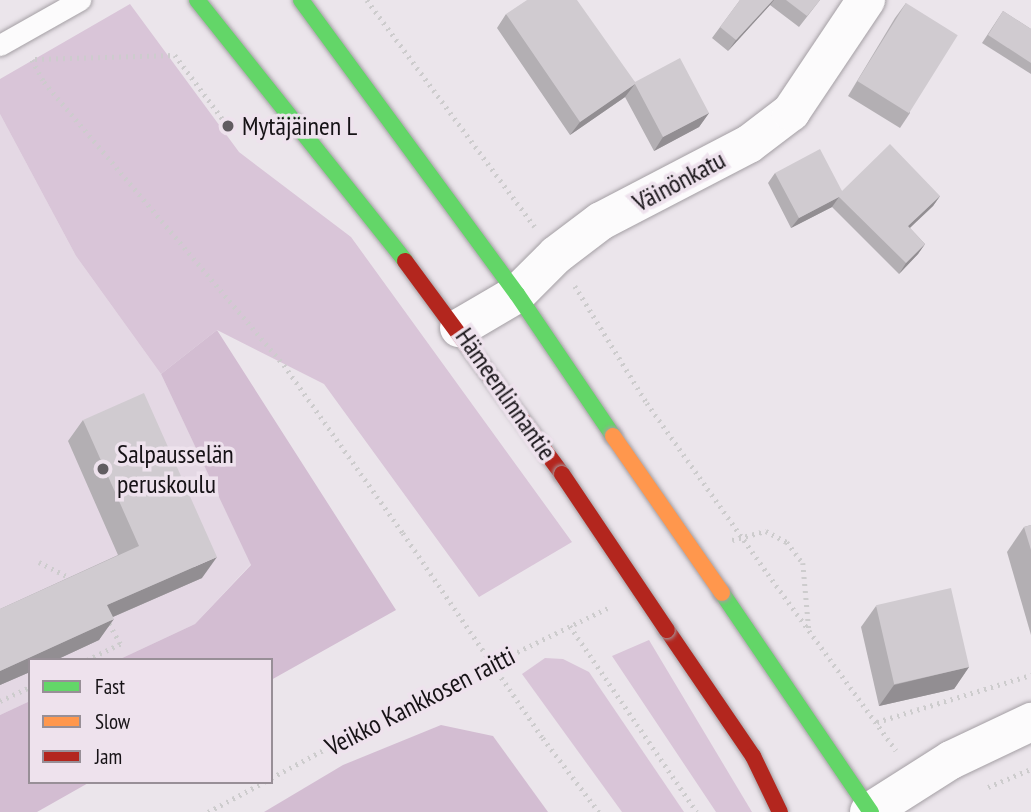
<!DOCTYPE html>
<html>
<head>
<meta charset="utf-8">
<style>
  body { margin:0 }
  #map { position:relative; width:1031px; height:812px; overflow:hidden; background:#ebe5eb; font-family:"PT Sans Narrow",sans-serif }
  div>[style] { position:absolute }
  .built>* { inset:0; background:#e4d8e4 }
  .green>* { inset:0; background:#d9c5d8 }
  .forest>* { inset:0; background:#d3bdd2 }
  .path>* { height:4.5px; margin-top:-2.25px; transform-origin:0; background:repeating-linear-gradient(90deg,#cdcccd 0 2px,transparent 0 7px) }
  .roads { filter:drop-shadow(0 0 2px #a49fa4) drop-shadow(0 0 2px #a49fa4) }
  .lane>* { height:21px; margin:-10.5px; padding:0 10.5px; transform-origin:10.5px; border-radius:10.5px; background:#fcfbfc }
  .street>* { height:38px; margin:-19px; padding:0 19px; transform-origin:19px; border-radius:19px; background:#fcfbfc }
  .fast>* { height:16px; margin:-8px; padding:0 8px; transform-origin:8px; border-radius:8px; background:#63d668 }
  .jam>* { height:16px; margin:-8px; padding:0 8px; transform-origin:8px; border-radius:8px; background:#b3261e }
  .path-bridge>* { height:4.5px; margin-top:-2.25px; transform-origin:0; background:repeating-linear-gradient(90deg,#cdcccd 0 2px,transparent 0 7px) }
  .bridges { filter:drop-shadow(0 0 2px #a49fa4) drop-shadow(0 0 2px #a49fa4) }
  .slow-bridge>* { height:16px; margin:-8px; padding:0 8px; transform-origin:8px; border-radius:8px; background:#ff974d }
  .jam-bridge>* { height:16px; margin:-8px; padding:0 8px; transform-origin:8px; border-radius:8px; background:#b3261e }
  .wall>* { inset:0; background:#b3afb3 }
  .shaded-wall>* { inset:0; background:#928e92 }
  .building>* { inset:0; background:#d0cbd0; transform-origin:0 0 }
  .dots>* { width:19px; height:19px; translate:-50% -50%; box-sizing:border-box; border:4px solid #eee2ed; border-radius:50% }
  span { translate:-50% -50%; white-space:nowrap; text-align:center; line-height:1.15; -webkit-text-stroke:7px #eee2ed; paint-order:stroke }
  .poi-label { font-size:26px; color:#161216 }
  .left { translate:0 -50%; text-align:left }
  .street-label { font-size:26px; color:#161216 }
  .legend { position:absolute; left:28px; top:658px; width:245px; height:126px; box-sizing:border-box; background:#eee2ed; border:2px solid #988f97; margin:0; padding:9px 12px; list-style:none; font-size:21px; color:#161216 }
  .legend li { display:flex; align-items:center; gap:14px; height:35px }
  .legend b { width:35px; border:2px solid #988f97 }
</style>
</head>
<body>
<div id="map">
  <div class="built">
    <i style="clip-path:polygon(0 114px,76px 256px,161px 374px,251px 564px,195px 624px,118px 660px,30px 660px,30px 701px,0 715px)"></i>
  </div>
  <div class="green">
    <i style="clip-path:polygon(130px 4px,239px 152px,351px 237px,572px 542px,479px 597px,324px 384px,217px 330px,161px 374px,76px 256px,0 114px,0 79px)"></i>
    <i style="clip-path:polygon(649px 640px,752px 812px,716px 812px,612px 656px)"></i>
    <i style="clip-path:polygon(545px 658px,563px 659px,589px 672px,684px 812px,622px 812px,522px 674px)"></i>
  </div>
  <div class="forest">
    <i style="clip-path:polygon(217px 330px,396px 610px,271px 680px,271px 660px,118px 660px,195px 624px,251px 565px,161px 374px)"></i>
    <i style="clip-path:polygon(30px 701px,30px 782px,90px 782px,37px 812px,0 812px,0 715px)"></i>
    <i style="clip-path:polygon(441px 725px,493px 736px,548px 812px,264px 812px,343px 765px)"></i>
  </div>
  <div class="path">
    <i style="left:367px;top:0;width:282px;rotate:53.5deg"></i>
    <i style="left:35px;top:59px;width:140px;rotate:-1.6deg"></i>
    <i style="left:175px;top:55px;width:89px;rotate:53.3deg"></i>
    <i style="left:32px;top:60px;width:25px;rotate:61deg"></i>
    <i style="left:44px;top:82px;width:371px;rotate:49.7deg"></i>
    <i style="left:284px;top:365px;width:206px;rotate:54.7deg"></i>
    <i style="left:575px;top:286px;width:137px;rotate:58.4deg"></i>
    <i style="left:732px;top:540px;width:35px;rotate:-15deg"></i>
    <i style="left:766px;top:531px;width:24px;rotate:28deg"></i>
    <i style="left:787px;top:542px;width:26px;rotate:53deg"></i>
    <i style="left:803px;top:563px;width:67px;rotate:84.9deg"></i>
    <i style="left:39px;top:562px;width:38px;rotate:27deg"></i>
    <i style="left:768px;top:574px;width:218px;rotate:54deg"></i>
    <i style="left:570px;top:626px;width:225px;rotate:55.7deg"></i>
    <i style="left:87px;top:660px;width:37px;rotate:-26deg"></i>
    <i style="left:120px;top:644px;width:25px;rotate:-119deg"></i>
    <i style="left:0;top:701px;width:33px;rotate:-25deg"></i>
    <i style="left:877px;top:722px;width:161px;rotate:-17deg"></i>
    <i style="left:543px;top:738px;width:93px;rotate:52.9deg"></i>
    <i style="left:271px;top:778px;width:151px;rotate:-28.1deg"></i>
    <i style="left:404px;top:707px;width:227px;rotate:-25.9deg"></i>
    <i style="left:988px;top:787px;width:47px;rotate:-22.7deg"></i>
    <i style="left:208px;top:812px;width:64px;rotate:-28.2deg"></i>
  </div>
  <div class="roads">
    <div class="lane">
      <i style="left:0;top:45px;width:92px;rotate:-29.4deg"></i>
    </div>
    <div class="street">
      <i style="left:459px;top:328px;width:67px;rotate:-30.4deg"></i>
      <i style="left:517px;top:294px;width:55px;rotate:-45deg"></i>
      <i style="left:556px;top:255px;width:56px;rotate:-37.1deg"></i>
      <i style="left:601px;top:221px;width:167px;rotate:-27.5deg"></i>
      <i style="left:749px;top:144px;width:53px;rotate:-37.3deg"></i>
      <i style="left:791px;top:112px;width:135px;rotate:-56.2deg"></i>
      <i style="left:869px;top:812px;width:97px;rotate:-32.4deg"></i>
      <i style="left:951px;top:760px;width:89px;rotate:-25.4deg"></i>
    </div>
    <div class="fast">
      <i style="left:197px;top:0;width:334px;rotate:51.4deg"></i>
      <i style="left:301px;top:0;width:365px;rotate:53.7deg"></i>
      <i style="left:517px;top:294px;width:171px;rotate:55.9deg"></i>
      <i style="left:722px;top:593px;width:265px;rotate:55.8deg"></i>
    </div>
    <div class="jam">
      <i style="left:405px;top:261px;width:265px;rotate:53.6deg"></i>
      <i style="left:667px;top:630px;width:153px;rotate:55.7deg"></i>
      <i style="left:753px;top:756px;width:62px;rotate:64.3deg"></i>
    </div>
  </div>
  <div class="path-bridge">
    <i style="left:647px;top:403px;width:209px;rotate:54.7deg"></i>
    <i style="left:403px;top:533px;width:248px;rotate:55.7deg"></i>
  </div>
  <div class="bridges">
    <div class="slow-bridge">
      <i style="left:613px;top:436px;width:191px;rotate:55.2deg"></i>
    </div>
    <div class="jam-bridge">
      <i style="left:562px;top:474px;width:188px;rotate:56.1deg"></i>
    </div>
  </div>
  <div class="wall">
    <i style="clip-path:polygon(740px 0,820px 0,799px 27px,770px 5px,728px 51px,712px 38px)"></i>
    <i style="clip-path:polygon(906px 3px,910px 113px,900px 128px,848px 96px,895px 18px)"></i>
    <i style="clip-path:polygon(1003px 11px,1031px 29px,1031px 74px,982px 43px)"></i>
    <i style="clip-path:polygon(506px 14px,635px 82px,709px 113px,699px 127px,654px 151px,625px 97px,570px 135px,497px 28px)"></i>
    <i style="clip-path:polygon(775px 173px,842px 191px,940px 196px,933px 206px,910px 228px,925px 244px,918px 254px,899px 274px,832px 207px,791px 228px,768px 183px)"></i>
    <i style="clip-path:polygon(83px 420px,202px 578px,113px 617px,99px 640px,56px 660px,30px 660px,30px 672px,0 685px,0 609px,118px 555px,68px 441px)"></i>
    <i style="clip-path:polygon(1031px 525px,1031px 635px,1007px 552px,1024px 527px)"></i>
    <i style="clip-path:polygon(876px 606px,969px 667px,954px 689px,879px 706px,861px 627px)"></i>
  </div>
  <div class="shaded-wall">
    <i style="clip-path:polygon(773px 0,774px 0,770px 5px,728px 51px,736px 40px)"></i>
    <i style="clip-path:polygon(635px 84px,625px 97px,570px 135px,580px 122px)"></i>
    <i style="clip-path:polygon(709px 113px,699px 127px,654px 151px,663px 137px)"></i>
    <i style="clip-path:polygon(940px 196px,933px 206px,900px 237px,908px 226px)"></i>
    <i style="clip-path:polygon(839px 197px,832px 207px,791px 228px,799px 218px)"></i>
    <i style="clip-path:polygon(925px 244px,918px 254px,899px 274px,906px 263px)"></i>
    <i style="clip-path:polygon(217px 557px,202px 578px,92px 626px,107px 605px)"></i>
    <i style="clip-path:polygon(114px 619px,99px 640px,56px 660px,30px 660px,30px 672px,0 685px,0 671px)"></i>
    <i style="clip-path:polygon(969px 667px,954px 689px,879px 706px,894px 685px)"></i>
  </div>
  <div class="building">
    <i style="clip-path:polygon(527px 0,577px 0,635px 82px,680px 58px,709px 113px,663px 137px,635px 84px,580px 122px,506px 14px)"></i>
    <i style="clip-path:polygon(740px 0,773px 0,736px 40px,720px 27px)"></i>
    <i style="clip-path:polygon(786px 0,820px 0,807px 16px)"></i>
    <i style="left:906px;top:3px;width:61px;height:92px;rotate:32deg"></i>
    <i style="clip-path:polygon(1003px 11px,1031px 29px,1031px 63px,988px 35px)"></i>
    <i style="clip-path:polygon(890px 144px,940px 196px,908px 226px,925px 244px,906px 263px,839px 197px,799px 218px,775px 173px,820px 149px,842px 191px)"></i>
    <i style="clip-path:polygon(144px 393px,217px 557px,107px 605px,114px 619px,0 671px,0 609px,139px 546px,83px 420px)"></i>
    <i style="clip-path:polygon(1031px 525px,1031px 550px,1024px 527px)"></i>
    <i style="left:951px;top:588px;width:81px;height:77px;rotate:77deg"></i>
  </div>
  <div class="dots">
    <i style="left:228px;top:126px;background:#615c61"></i>
    <i style="left:103px;top:469px;background:#615c61"></i>
  </div>
  <div class="poi-label">
    <span class="left" style="left:242px;top:126px">Mytäjäinen L</span>
    <span class="left" style="left:117px;top:469px">Salpausselän<br>peruskoulu</span>
  </div>
  <div class="street-label">
    <span style="left:679px;top:181px;rotate:-28deg">Väinönkatu</span>
    <span style="left:506px;top:394px;rotate:55deg">Hämeenlinnantie</span>
    <span style="left:420px;top:701px;rotate:-27deg">Veikko Kankkosen raitti</span>
  </div>
  <ul class="legend">
  <li><b style="height:9px;background:#63d668"></b>Fast</li>
  <li><b style="height:9px;background:#ff974d"></b>Slow</li>
  <li><b style="height:9px;background:#b3261e"></b>Jam</li>
  </ul>
</div>
</body>
</html>
